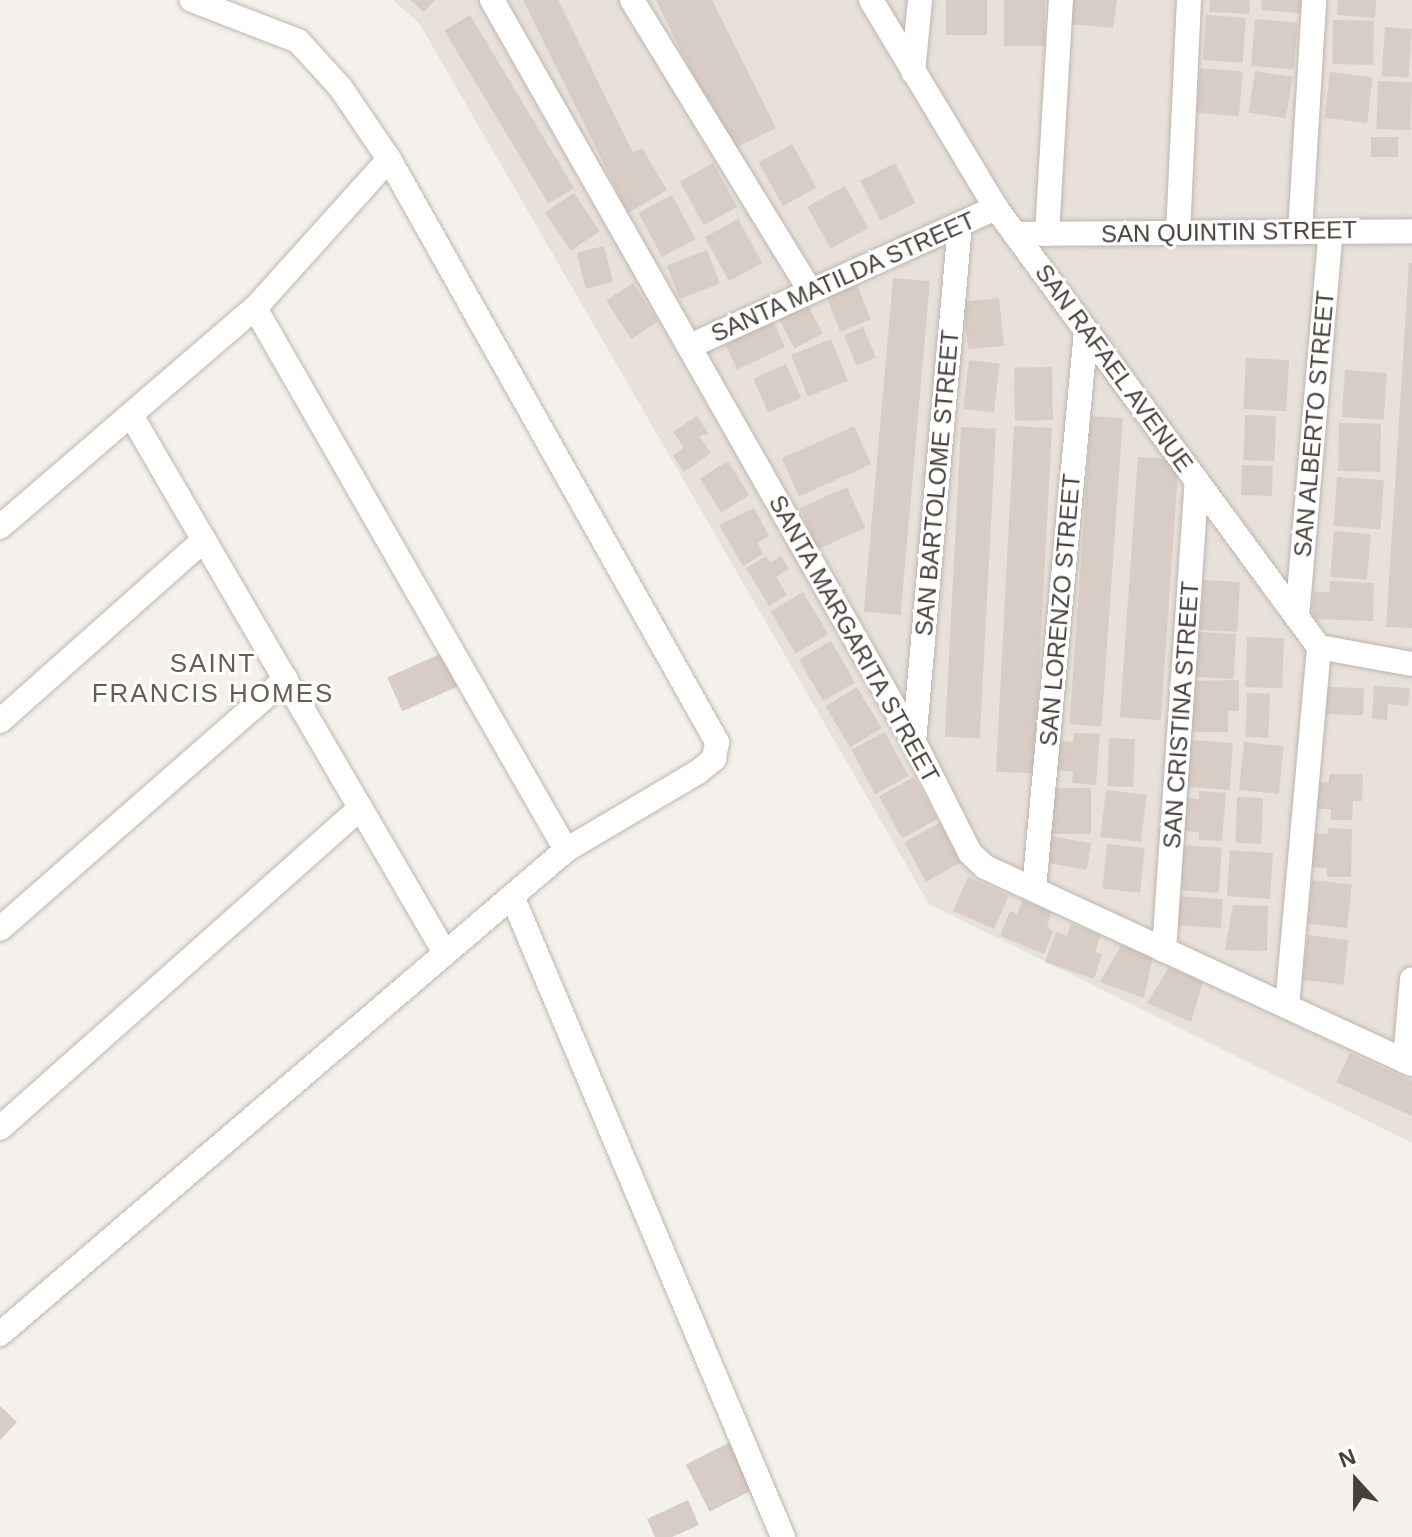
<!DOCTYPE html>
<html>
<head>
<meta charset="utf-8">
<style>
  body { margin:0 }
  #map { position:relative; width:1412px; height:1537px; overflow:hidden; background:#f4f0eb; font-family:Arial,sans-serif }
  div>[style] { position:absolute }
  .residential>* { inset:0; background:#e7e1d9 }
  .building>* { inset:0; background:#d7cdc4; transform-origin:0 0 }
  .roads { filter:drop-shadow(0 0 2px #beb6ae) drop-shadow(0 0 2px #beb6ae) }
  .street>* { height:24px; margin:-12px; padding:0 12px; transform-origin:12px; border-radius:12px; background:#fff }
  span { translate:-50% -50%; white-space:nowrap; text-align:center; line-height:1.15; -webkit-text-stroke:6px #fff; paint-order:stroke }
  .street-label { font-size:24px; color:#474039 }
  .neighbourhood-label { font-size:26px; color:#695d52; letter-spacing:2px }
  .north { position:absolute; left:1316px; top:1441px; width:80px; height:80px; -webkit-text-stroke:6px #fff; paint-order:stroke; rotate:339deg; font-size:22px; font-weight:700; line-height:32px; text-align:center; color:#474039 }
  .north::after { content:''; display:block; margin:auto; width:28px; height:36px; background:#474039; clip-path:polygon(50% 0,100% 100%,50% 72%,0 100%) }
</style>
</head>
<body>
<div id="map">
  <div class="residential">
    <i style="clip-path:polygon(393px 0,1412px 0,1412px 1143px,929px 904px,419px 23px)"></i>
  </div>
  <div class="building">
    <i style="clip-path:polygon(410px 0,435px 0,424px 12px)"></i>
    <i style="clip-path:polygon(523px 0,558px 0,633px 153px,642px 148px,667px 190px,628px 213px)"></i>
    <i style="clip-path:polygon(656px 0,712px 0,776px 128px,730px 151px)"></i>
    <i style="left:946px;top:0;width:41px;height:35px"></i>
    <i style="left:1004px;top:0;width:41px;height:46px"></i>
    <i style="clip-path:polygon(1072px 0,1117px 0,1113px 28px,1069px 24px)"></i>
    <i style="clip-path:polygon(1210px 0,1250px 0,1249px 14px,1209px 12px)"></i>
    <i style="clip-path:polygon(1262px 0,1301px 0,1300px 13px,1261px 10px)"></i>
    <i style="clip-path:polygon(1338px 0,1376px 0,1375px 18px,1337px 15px)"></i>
    <i style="left:470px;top:15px;width:202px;height:30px;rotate:59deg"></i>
    <i style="left:1206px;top:15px;width:40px;height:45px;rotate:4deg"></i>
    <i style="left:1255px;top:19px;width:43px;height:47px;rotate:5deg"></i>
    <i style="left:1333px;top:20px;width:41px;height:44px;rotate:1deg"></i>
    <i style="left:1385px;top:27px;width:27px;height:49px;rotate:4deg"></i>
    <i style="left:1200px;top:68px;width:43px;height:45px;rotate:5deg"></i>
    <i style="left:1255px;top:71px;width:38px;height:42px;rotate:9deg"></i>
    <i style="left:1330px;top:72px;width:43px;height:46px;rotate:7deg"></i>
    <i style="left:1378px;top:81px;width:34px;height:48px;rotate:2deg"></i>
    <i style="left:1371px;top:137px;width:27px;height:20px"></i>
    <i style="left:792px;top:144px;width:50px;height:38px;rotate:61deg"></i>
    <i style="left:713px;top:163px;width:50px;height:38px;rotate:61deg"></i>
    <i style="left:895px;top:163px;width:45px;height:39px;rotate:63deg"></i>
    <i style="left:845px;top:186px;width:48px;height:43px;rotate:61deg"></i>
    <i style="left:574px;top:193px;width:46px;height:35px;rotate:56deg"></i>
    <i style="left:672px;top:195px;width:50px;height:38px;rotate:62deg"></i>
    <i style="left:738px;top:219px;width:50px;height:38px;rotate:61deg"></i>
    <i style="left:604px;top:246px;width:37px;height:28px;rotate:76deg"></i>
    <i style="left:707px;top:250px;width:36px;height:43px;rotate:69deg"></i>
    <i style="clip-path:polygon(1409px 263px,1412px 263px,1412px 628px,1386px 627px)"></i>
    <i style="left:893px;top:278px;width:37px;height:335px;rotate:5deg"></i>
    <i style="left:633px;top:283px;width:46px;height:32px;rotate:57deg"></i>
    <i style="left:857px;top:285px;width:37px;height:33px;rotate:68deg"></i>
    <i style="left:999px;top:298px;width:48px;height:36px;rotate:84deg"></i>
    <i style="left:805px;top:300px;width:38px;height:32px;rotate:62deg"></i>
    <i style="left:772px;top:319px;width:31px;height:53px;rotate:65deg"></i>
    <i style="left:863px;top:327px;width:33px;height:21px;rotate:67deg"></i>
    <i style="left:831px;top:339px;width:45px;height:43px;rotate:68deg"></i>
    <i style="left:1246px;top:358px;width:43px;height:51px;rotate:3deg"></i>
    <i style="left:969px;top:360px;width:31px;height:49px;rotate:7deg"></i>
    <i style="left:786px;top:364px;width:37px;height:36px;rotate:66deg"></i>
    <i style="left:1052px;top:367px;width:53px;height:38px;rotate:89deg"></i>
    <i style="left:1345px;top:370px;width:42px;height:47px;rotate:4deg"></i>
    <i style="left:1245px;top:415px;width:31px;height:45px;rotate:2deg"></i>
    <i style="clip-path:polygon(697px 416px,709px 434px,699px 436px,711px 453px,684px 472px,673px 455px,684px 448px,673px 432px)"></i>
    <i style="left:1091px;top:416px;width:32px;height:309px;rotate:4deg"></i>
    <i style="left:1339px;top:423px;width:42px;height:48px;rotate:1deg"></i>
    <i style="left:854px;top:426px;width:42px;height:79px;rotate:66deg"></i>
    <i style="left:1014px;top:426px;width:38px;height:346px;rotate:3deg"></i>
    <i style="left:961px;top:427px;width:35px;height:310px;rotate:3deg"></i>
    <i style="left:1138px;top:457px;width:41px;height:261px;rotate:4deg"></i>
    <i style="left:728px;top:461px;width:40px;height:33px;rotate:58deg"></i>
    <i style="left:1242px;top:465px;width:31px;height:30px;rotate:2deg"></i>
    <i style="left:1337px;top:477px;width:47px;height:49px;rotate:4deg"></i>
    <i style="left:847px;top:487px;width:45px;height:52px;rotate:66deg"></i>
    <i style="clip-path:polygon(754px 508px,769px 536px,757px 543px,763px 554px,743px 566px,719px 525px)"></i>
    <i style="left:1334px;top:531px;width:37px;height:46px;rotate:5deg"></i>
    <i style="clip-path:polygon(766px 556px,770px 562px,781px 556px,789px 569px,776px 577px,787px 595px,769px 606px,746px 568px)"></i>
    <i style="left:1203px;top:580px;width:37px;height:50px;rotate:3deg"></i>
    <i style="clip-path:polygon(1330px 581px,1374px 583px,1373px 621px,1312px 619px,1313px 592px,1329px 592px)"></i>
    <i style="left:803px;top:592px;width:49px;height:38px;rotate:59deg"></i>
    <i style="left:1198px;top:632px;width:38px;height:45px;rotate:3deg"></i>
    <i style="left:1247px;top:637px;width:37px;height:50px;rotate:2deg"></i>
    <i style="left:831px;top:641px;width:48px;height:37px;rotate:60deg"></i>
    <i style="left:442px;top:653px;width:37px;height:60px;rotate:66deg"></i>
    <i style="clip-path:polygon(1239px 680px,1239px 711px,1228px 711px,1228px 732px,1192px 732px,1191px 681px)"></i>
    <i style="clip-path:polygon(1374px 686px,1410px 688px,1408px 706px,1388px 704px,1387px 720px,1372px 719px)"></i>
    <i style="left:857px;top:687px;width:48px;height:37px;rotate:59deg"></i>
    <i style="left:1327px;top:687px;width:37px;height:27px;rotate:2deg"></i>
    <i style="left:1247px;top:693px;width:23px;height:44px;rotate:2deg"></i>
    <i style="left:885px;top:732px;width:50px;height:38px;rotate:62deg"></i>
    <i style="clip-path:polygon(1074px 733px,1100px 734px,1096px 785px,1072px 783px,1073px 772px,1057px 770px,1060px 741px,1073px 742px)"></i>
    <i style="left:1109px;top:738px;width:26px;height:48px;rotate:2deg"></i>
    <i style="left:1190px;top:740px;width:43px;height:47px;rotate:4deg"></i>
    <i style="left:1244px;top:742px;width:40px;height:48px;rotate:6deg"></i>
    <i style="clip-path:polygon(1329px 774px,1363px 774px,1362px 801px,1353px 801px,1352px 820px,1331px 820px,1331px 809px,1316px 809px,1316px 782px,1329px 782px)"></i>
    <i style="left:914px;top:777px;width:48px;height:40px;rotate:61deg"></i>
    <i style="left:1052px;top:788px;width:39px;height:46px"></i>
    <i style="left:1106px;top:790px;width:41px;height:47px;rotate:7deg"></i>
    <i style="clip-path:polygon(1199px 791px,1226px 793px,1222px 841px,1199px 840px,1199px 832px,1183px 831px,1186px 798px,1199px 799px)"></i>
    <i style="left:1237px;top:797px;width:26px;height:46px;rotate:2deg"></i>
    <i style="left:941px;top:822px;width:45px;height:42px;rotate:61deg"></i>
    <i style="clip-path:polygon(1328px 828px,1352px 829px,1351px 877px,1327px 877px,1327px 868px,1310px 867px,1311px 834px,1328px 834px)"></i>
    <i style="left:1050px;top:836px;width:42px;height:27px;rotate:10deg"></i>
    <i style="left:1107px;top:844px;width:38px;height:45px;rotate:6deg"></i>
    <i style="left:1181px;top:845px;width:41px;height:45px;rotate:4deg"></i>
    <i style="left:1230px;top:850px;width:43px;height:46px;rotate:4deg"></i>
    <i style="left:968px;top:877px;width:45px;height:37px;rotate:24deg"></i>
    <i style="left:1312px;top:880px;width:40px;height:44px;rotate:6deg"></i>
    <i style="left:1177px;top:896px;width:46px;height:29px;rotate:4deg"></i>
    <i style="clip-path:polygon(1023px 900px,1052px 912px,1047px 926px,1053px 932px,1044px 954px,1000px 936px,1010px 911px,1017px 914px)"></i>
    <i style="clip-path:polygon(1233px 905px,1268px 906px,1267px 951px,1225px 950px)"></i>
    <i style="clip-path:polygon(1071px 924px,1101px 935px,1095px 952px,1102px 954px,1094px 979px,1045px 962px,1056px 932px,1067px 936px)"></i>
    <i style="left:1308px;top:935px;width:41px;height:45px;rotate:7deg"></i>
    <i style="clip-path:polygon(1122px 944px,1153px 956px,1144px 998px,1100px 982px)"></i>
    <i style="clip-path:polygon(1169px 967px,1203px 982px,1191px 1022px,1147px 1003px)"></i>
    <i style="clip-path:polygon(1350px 1053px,1412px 1081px,1412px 1116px,1336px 1082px)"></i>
    <i style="clip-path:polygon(0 1406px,17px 1422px,0 1440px)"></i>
    <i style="left:732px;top:1441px;width:53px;height:52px;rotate:63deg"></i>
    <i style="clip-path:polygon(688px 1500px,699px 1525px,672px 1537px,655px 1537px,647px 1519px)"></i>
  </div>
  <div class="roads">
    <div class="street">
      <i style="left:492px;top:0;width:854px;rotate:60.37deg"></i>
      <i style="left:914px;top:742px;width:124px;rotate:63.2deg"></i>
      <i style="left:970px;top:853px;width:21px;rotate:43deg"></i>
      <i style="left:985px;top:867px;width:470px;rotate:24.8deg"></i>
      <i style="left:632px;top:0;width:342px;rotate:58.5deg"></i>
      <i style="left:871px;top:0;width:243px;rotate:59deg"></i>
      <i style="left:996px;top:208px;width:545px;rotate:53.66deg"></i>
      <i style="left:1319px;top:647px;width:95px;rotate:10.4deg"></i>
      <i style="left:913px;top:72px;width:72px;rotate:-84.4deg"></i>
      <i style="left:1300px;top:232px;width:232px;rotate:-86.5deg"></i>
      <i style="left:1178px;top:233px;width:233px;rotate:-87.3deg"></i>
      <i style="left:1015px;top:234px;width:397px;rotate:-0.4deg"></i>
      <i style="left:1047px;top:234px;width:234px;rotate:-86.6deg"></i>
      <i style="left:255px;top:308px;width:625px;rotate:60.15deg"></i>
      <i style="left:690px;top:346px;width:336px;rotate:-24.3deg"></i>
      <i style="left:131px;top:415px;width:623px;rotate:59.73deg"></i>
      <i style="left:0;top:527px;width:336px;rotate:-40.7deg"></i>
      <i style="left:255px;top:308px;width:200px;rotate:-48deg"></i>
      <i style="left:1297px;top:617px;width:387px;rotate:-85deg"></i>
      <i style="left:0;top:721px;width:273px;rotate:-41.6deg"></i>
      <i style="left:914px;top:742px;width:519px;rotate:-84.92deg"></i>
      <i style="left:1034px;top:889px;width:560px;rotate:-84.68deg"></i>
      <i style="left:512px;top:896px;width:696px;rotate:67.08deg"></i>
      <i style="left:0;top:929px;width:380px;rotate:-41.2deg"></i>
      <i style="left:1164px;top:950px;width:470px;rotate:-86deg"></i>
      <i style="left:1287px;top:1006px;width:360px;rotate:-84.9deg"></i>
      <i style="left:1405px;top:1061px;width:82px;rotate:-85.1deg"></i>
      <i style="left:0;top:1128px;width:482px;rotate:-41.6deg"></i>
      <i style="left:0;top:1334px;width:745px;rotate:-40.53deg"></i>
      <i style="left:566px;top:850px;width:153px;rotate:-30.6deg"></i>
      <i style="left:698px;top:772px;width:21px;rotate:-39deg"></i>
      <i style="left:714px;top:759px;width:17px;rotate:-80deg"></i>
      <i style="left:717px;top:742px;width:669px;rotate:-119.36deg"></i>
      <i style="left:389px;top:159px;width:87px;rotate:-124.2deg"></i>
      <i style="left:340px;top:87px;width:62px;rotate:-132.4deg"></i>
      <i style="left:298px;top:41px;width:114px;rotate:-158.9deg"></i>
    </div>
  </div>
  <div class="street-label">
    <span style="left:1229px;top:232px;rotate:-1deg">SAN QUINTIN STREET</span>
    <span style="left:843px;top:277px;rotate:-24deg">SANTA MATILDA STREET</span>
    <span style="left:1114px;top:368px;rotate:54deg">SAN RAFAEL AVENUE</span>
    <span style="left:1314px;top:424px;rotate:-85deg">SAN ALBERTO STREET</span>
    <span style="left:937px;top:483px;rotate:-85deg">SAN BARTOLOME STREET</span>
    <span style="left:1060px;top:610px;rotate:-85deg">SAN LORENZO STREET</span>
    <span style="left:854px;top:639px;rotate:61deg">SANTA MARGARITA STREET</span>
    <span style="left:1181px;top:715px;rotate:-86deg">SAN CRISTINA STREET</span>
  </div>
  <div class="neighbourhood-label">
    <span style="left:213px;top:679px">SAINT<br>FRANCIS HOMES</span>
  </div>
  <div class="north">N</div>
</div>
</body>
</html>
